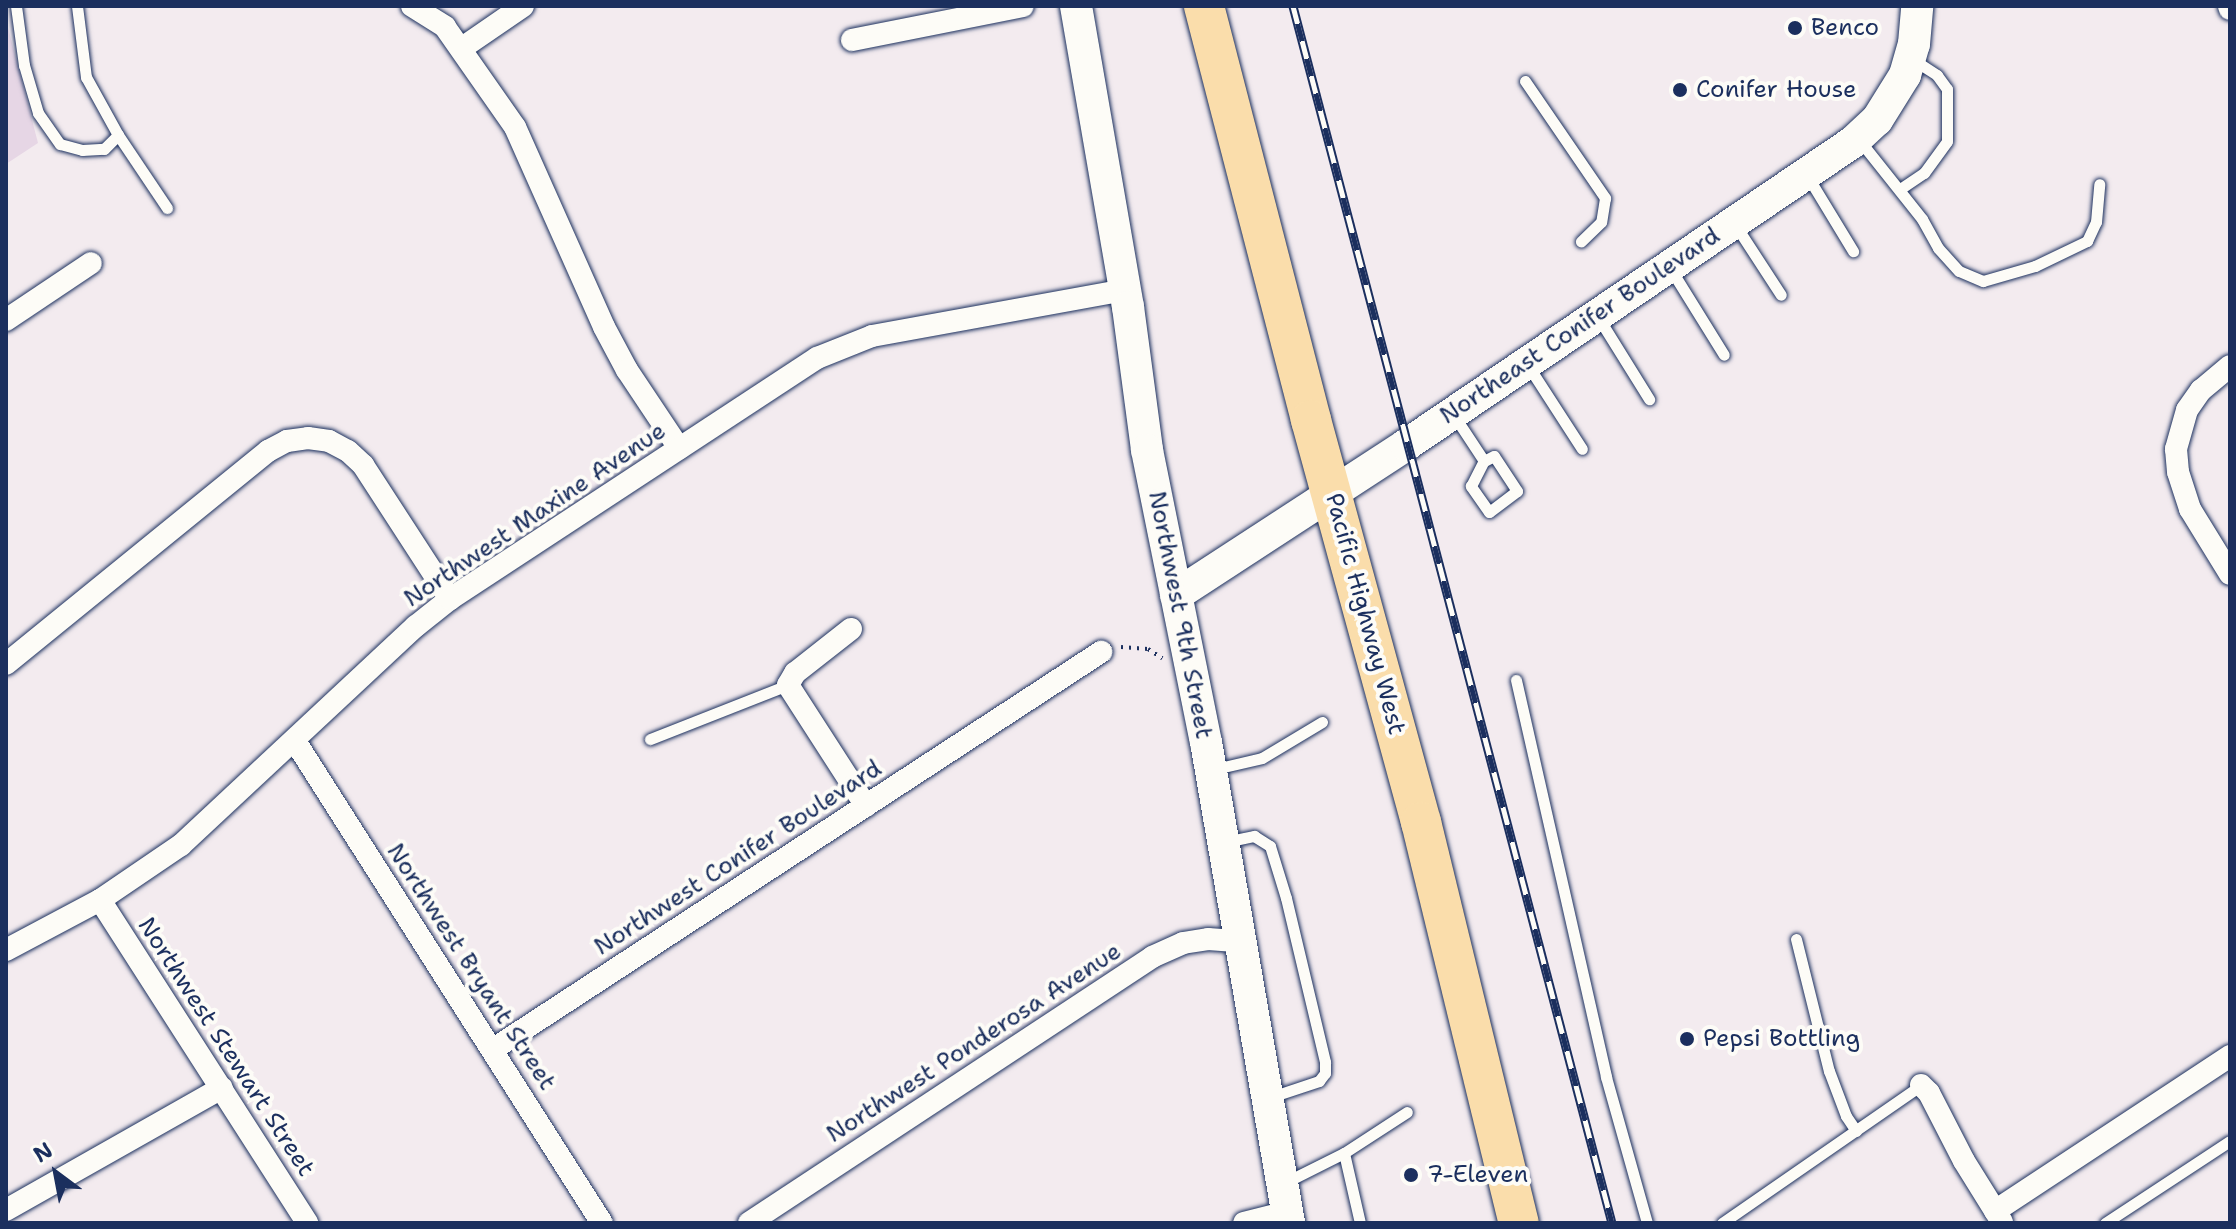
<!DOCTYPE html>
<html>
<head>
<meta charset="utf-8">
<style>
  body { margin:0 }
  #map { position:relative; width:2236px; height:1229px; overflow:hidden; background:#f3ebef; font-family:"Shantell Sans",sans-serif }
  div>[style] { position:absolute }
  .built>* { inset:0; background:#e6d6e5 }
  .path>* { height:4px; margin-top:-2px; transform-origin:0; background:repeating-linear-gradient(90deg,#1b2f5e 0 2px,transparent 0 8px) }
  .roads { filter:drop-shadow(0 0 2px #1b2f5e) drop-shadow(0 0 2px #1b2f5e) }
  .lane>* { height:11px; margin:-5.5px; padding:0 5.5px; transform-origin:5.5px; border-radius:5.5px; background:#fdfcf7 }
  .street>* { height:22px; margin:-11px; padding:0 11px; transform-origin:11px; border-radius:11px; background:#fdfcf7 }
  .secondary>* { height:32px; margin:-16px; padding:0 16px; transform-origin:16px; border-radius:16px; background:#fdfcf7 }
  .highway>* { height:40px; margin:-20px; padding:0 20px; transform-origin:20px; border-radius:20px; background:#faddab }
  .rail>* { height:9px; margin-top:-4.5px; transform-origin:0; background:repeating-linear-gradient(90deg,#fdfcf7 0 18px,#1b2f5e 0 36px); box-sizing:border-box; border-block:2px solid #1b2f5e }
  .dots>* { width:22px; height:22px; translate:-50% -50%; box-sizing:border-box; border:4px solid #fdfcf7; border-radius:50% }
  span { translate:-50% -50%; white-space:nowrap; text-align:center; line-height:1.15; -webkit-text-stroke:8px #fdfcf7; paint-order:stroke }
  .poi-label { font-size:24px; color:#1b2f5e }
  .left { translate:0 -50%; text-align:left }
  .street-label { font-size:24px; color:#1b2f5e }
  .frame { position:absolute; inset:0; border:8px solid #1b2f5e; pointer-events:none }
  .north { position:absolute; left:16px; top:1133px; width:80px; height:80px; -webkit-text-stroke:6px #fdfcf7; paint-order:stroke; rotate:328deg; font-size:22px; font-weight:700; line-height:32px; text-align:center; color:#1b2f5e }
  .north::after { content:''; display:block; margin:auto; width:28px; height:36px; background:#1b2f5e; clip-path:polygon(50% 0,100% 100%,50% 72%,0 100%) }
</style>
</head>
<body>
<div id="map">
  <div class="built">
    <i style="clip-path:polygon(6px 20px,38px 143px,6px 164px)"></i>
  </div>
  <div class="path">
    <i style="left:1121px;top:647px;width:27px;rotate:4deg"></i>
    <i style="left:1148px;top:649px;width:17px;rotate:33deg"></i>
  </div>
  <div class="roads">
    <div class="lane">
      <i style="left:16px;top:6px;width:60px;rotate:82.3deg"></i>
      <i style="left:24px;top:65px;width:50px;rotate:73.7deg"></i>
      <i style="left:38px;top:113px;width:38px;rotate:55deg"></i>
      <i style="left:60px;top:144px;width:23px;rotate:15deg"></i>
      <i style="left:82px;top:150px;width:22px;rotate:-3deg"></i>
      <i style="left:104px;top:149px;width:20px;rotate:-45deg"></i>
      <i style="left:77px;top:6px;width:72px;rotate:82.8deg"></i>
      <i style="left:86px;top:77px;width:66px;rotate:61.1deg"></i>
      <i style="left:118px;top:135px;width:88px;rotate:56.1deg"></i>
      <i style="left:1525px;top:81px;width:142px;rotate:55.6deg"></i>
      <i style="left:1605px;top:198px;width:24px;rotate:99deg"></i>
      <i style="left:1601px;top:222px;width:28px;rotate:136deg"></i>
      <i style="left:1860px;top:141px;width:100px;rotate:51.5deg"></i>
      <i style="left:1922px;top:219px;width:33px;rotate:61deg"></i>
      <i style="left:1938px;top:248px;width:31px;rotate:48deg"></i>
      <i style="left:1959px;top:271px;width:26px;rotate:23deg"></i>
      <i style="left:1983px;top:281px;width:54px;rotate:-16.1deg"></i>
      <i style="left:2035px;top:266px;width:58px;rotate:-25.7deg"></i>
      <i style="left:2087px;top:241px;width:21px;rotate:-65deg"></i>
      <i style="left:2096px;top:222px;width:38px;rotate:-85deg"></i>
      <i style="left:1808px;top:177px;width:87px;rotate:58.7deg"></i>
      <i style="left:1900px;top:189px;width:29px;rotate:-34deg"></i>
      <i style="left:1924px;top:173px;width:39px;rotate:-54deg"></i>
      <i style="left:1947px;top:141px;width:52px;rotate:-90deg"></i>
      <i style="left:1947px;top:89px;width:17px;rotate:-126deg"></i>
      <i style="left:1937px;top:75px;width:27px;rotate:-147deg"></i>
      <i style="left:1736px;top:226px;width:82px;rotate:56.9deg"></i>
      <i style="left:1670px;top:268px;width:102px;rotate:58.2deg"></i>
      <i style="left:1598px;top:317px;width:97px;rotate:58.1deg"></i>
      <i style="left:1527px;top:364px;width:101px;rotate:57.1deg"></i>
      <i style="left:1453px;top:414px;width:56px;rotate:56.6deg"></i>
      <i style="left:1484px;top:461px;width:11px;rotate:-27deg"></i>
      <i style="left:1494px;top:456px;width:42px;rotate:56.7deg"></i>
      <i style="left:1517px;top:491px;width:35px;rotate:143deg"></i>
      <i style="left:1489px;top:512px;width:32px;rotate:-125deg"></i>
      <i style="left:1471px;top:486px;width:28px;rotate:-63deg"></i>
      <i style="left:1516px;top:680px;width:407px;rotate:77.2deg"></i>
      <i style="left:1606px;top:1077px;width:152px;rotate:74.3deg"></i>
      <i style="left:650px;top:739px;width:148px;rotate:-21.4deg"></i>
      <i style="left:1215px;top:769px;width:48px;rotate:-13.2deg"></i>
      <i style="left:1262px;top:758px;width:70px;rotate:-31deg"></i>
      <i style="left:1225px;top:842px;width:30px;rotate:-12deg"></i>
      <i style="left:1254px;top:836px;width:19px;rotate:32deg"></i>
      <i style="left:1270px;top:846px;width:54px;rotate:72.9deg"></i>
      <i style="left:1286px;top:898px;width:169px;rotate:76.6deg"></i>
      <i style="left:1325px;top:1062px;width:11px;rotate:90deg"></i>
      <i style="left:1325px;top:1073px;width:10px;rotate:127deg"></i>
      <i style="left:1319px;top:1081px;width:51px;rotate:161.6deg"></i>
      <i style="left:1796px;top:939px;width:136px;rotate:76deg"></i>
      <i style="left:1829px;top:1071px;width:48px;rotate:69.3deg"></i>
      <i style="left:1846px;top:1116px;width:18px;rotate:56deg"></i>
      <i style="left:1344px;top:1153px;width:72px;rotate:77.1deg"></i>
      <i style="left:1286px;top:1182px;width:65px;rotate:-26.6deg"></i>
      <i style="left:1344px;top:1153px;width:75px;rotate:-33.1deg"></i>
      <i style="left:1722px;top:1223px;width:242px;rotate:-34.7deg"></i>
      <i style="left:2105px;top:1223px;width:149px;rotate:-33.3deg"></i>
    </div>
    <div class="street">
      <i style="left:412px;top:6px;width:39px;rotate:32deg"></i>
      <i style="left:445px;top:27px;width:122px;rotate:55deg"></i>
      <i style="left:515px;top:127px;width:219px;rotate:66deg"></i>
      <i style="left:604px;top:327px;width:49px;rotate:61.9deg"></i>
      <i style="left:627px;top:370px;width:94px;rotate:56.3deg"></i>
      <i style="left:2229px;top:6px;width:3px;rotate:72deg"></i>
      <i style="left:852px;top:40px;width:174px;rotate:-11.2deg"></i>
      <i style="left:462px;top:48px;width:74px;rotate:-34.5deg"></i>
      <i style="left:6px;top:320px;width:102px;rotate:-33.8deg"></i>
      <i style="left:2230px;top:366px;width:38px;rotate:140deg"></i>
      <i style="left:2201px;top:390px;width:24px;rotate:125deg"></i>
      <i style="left:2187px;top:410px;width:41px;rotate:105.8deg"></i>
      <i style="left:2176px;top:449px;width:23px;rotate:85deg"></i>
      <i style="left:2178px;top:472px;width:39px;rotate:72deg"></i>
      <i style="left:2190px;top:509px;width:76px;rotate:58.4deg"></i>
      <i style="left:851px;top:629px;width:71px;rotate:141.8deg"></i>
      <i style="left:795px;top:673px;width:14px;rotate:120deg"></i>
      <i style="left:788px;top:685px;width:144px;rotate:57.2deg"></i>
      <i style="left:6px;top:664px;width:338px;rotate:-39.1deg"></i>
      <i style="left:268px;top:451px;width:21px;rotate:-28deg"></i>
      <i style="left:287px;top:441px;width:21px;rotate:-8deg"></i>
      <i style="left:308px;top:438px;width:21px;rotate:8deg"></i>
      <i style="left:329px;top:441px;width:21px;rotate:28deg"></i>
      <i style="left:348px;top:451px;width:21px;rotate:43deg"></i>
      <i style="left:363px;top:465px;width:160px;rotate:57deg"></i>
      <i style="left:295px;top:741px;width:571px;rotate:57.51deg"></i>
      <i style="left:100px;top:900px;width:384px;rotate:57.3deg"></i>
      <i style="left:6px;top:950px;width:106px;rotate:-28deg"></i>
      <i style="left:100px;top:900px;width:98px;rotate:-34.2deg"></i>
      <i style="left:181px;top:845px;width:321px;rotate:-43deg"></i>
      <i style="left:416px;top:626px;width:43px;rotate:-38.5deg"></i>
      <i style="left:450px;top:599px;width:439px;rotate:-33.3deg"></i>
      <i style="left:817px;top:358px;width:59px;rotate:-21.8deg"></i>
      <i style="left:872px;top:336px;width:257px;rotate:-10.3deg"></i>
      <i style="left:492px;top:1050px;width:728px;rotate:-33.17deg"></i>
      <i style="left:1921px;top:1085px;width:11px;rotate:45deg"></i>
      <i style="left:1929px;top:1093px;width:76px;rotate:62.8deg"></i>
      <i style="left:1964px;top:1161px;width:72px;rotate:58.1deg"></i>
      <i style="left:6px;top:1210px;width:248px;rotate:-29.5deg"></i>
      <i style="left:1995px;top:1211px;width:282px;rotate:-33.4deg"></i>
      <i style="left:749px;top:1223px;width:483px;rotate:-33.4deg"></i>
      <i style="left:1152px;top:957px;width:34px;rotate:-24deg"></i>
      <i style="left:1183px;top:943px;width:25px;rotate:-9deg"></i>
      <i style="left:1208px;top:939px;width:31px;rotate:4deg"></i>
      <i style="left:1244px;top:1223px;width:44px;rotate:-14.3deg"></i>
    </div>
    <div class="secondary">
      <i style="left:1076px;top:6px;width:305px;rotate:80.2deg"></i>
      <i style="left:1128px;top:307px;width:144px;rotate:82.4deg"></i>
      <i style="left:1147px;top:450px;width:298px;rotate:78.6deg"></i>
      <i style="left:1206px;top:742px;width:488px;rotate:80.2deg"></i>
      <i style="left:1176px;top:595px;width:275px;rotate:-33.1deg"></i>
      <i style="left:1406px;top:445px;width:540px;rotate:-34.13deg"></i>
      <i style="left:1853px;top:142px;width:33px;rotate:-43deg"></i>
      <i style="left:1877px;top:120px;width:53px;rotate:-58.1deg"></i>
      <i style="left:1905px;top:75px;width:32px;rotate:-74deg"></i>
      <i style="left:1914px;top:44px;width:38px;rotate:-85deg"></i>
    </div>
    <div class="highway">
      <i style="left:1204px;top:6px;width:428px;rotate:75.5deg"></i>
      <i style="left:1311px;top:420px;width:417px;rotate:74.7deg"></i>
      <i style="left:1421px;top:822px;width:413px;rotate:76.3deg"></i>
    </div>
  </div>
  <div class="rail">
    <i style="left:1293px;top:6px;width:1258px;rotate:75.31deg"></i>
  </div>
  <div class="dots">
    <i style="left:1795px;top:28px;background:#1b2f5e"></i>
    <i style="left:1680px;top:90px;background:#1b2f5e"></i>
    <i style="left:1687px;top:1039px;background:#1b2f5e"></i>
    <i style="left:1411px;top:1175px;background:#1b2f5e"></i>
  </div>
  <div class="poi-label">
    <span class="left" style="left:1811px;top:28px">Benco</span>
    <span class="left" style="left:1696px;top:90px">Conifer House</span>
    <span class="left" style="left:1703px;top:1039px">Pepsi Bottling</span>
    <span class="left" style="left:1427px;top:1175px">7-Eleven</span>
  </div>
  <div class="street-label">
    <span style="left:1580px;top:326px;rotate:-34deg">Northeast Conifer Boulevard</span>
    <span style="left:535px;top:515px;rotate:-34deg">Northwest Maxine Avenue</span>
    <span style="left:1365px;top:614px;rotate:75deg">Pacific Highway West</span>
    <span style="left:1180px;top:615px;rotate:79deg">Northwest 9th Street</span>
    <span style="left:738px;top:858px;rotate:-33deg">Northwest Conifer Boulevard</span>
    <span style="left:471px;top:967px;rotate:57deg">Northwest Bryant Street</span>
    <span style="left:974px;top:1043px;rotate:-33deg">Northwest Ponderosa Avenue</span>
    <span style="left:226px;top:1047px;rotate:57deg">Northwest Stewart Street</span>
  </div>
  <div class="frame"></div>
  <div class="north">N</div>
</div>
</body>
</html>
